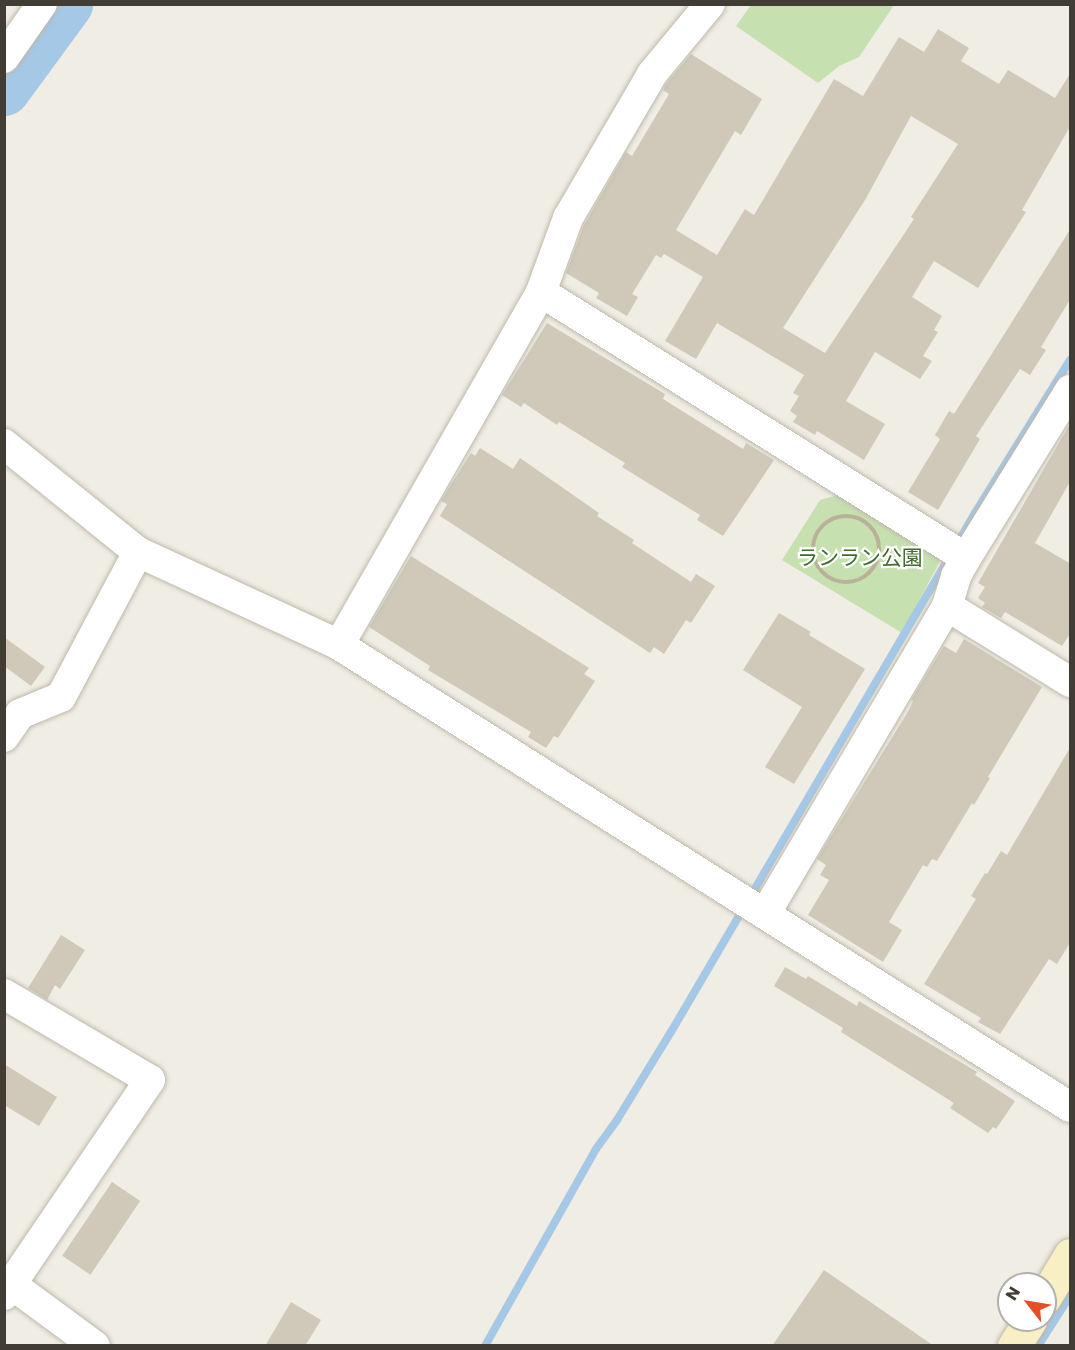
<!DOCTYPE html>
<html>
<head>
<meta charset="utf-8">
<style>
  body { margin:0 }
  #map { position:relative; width:1075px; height:1350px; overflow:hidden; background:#f0ede4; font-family:Poppins,"Noto Sans JP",sans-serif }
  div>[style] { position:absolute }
  .green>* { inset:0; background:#c7e0b0 }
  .stream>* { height:8px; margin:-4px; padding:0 4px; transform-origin:4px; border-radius:4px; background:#a5c8e7 }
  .river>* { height:51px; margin:-25.5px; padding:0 25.5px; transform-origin:25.5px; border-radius:25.5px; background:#a5c8e7 }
  .building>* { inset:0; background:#d0c9ba; transform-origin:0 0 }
  .path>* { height:4px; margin-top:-2px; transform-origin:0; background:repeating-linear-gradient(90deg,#bab19a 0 3px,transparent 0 6px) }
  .path>.ring { margin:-2px; padding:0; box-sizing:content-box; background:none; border:4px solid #bab19a; border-radius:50% }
  .roads { filter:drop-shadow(0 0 2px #bdb8aa) drop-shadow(0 0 2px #bdb8aa) }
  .street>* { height:30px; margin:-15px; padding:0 15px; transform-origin:15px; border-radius:15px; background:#fff }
  .secondary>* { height:33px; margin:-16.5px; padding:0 16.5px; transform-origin:16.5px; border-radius:16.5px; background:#f8efc5 }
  span { translate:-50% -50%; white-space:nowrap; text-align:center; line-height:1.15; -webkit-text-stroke:4.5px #fff; paint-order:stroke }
  .park-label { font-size:21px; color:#426c2f }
  .frame { position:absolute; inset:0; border:6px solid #413d34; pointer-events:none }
  .north { position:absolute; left:997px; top:1272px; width:60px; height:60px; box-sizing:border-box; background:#fff; border:2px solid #b3b1ae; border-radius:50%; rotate:301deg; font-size:16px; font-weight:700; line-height:24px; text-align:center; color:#413d34 }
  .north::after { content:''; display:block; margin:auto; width:21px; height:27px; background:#e35027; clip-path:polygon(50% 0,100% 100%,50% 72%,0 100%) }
</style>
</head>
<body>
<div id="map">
  <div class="green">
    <i style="clip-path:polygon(751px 5px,751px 4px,894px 5px,859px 57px,839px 66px,818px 83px,736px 26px)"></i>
    <i style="clip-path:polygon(838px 495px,936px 555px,940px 561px,902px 633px,782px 560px,820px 500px)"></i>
  </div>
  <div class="stream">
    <i style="left:485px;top:1346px;width:226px;rotate:-60.6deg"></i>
    <i style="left:596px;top:1149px;width:36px;rotate:-54deg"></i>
    <i style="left:617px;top:1120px;width:103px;rotate:-58.5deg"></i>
    <i style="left:671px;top:1032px;width:601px;rotate:-59.64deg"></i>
    <i style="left:975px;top:513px;width:180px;rotate:-58.2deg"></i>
    <i style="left:1038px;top:1346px;width:59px;rotate:-57.4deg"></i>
  </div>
  <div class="river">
    <i style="left:4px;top:90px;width:107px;rotate:-53.8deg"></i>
  </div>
  <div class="building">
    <i style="clip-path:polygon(evenodd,938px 29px,969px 48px,961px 61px,999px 84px,1008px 70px,1055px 98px,1071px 72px,1071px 125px,1022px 210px,1026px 212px,978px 288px,934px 261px,912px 297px,942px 316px,934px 330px,938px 332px,923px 356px,932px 361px,920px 379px,875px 352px,846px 401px,885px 424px,864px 460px,817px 431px,815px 435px,793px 422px,797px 416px,790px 411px,799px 396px,793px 393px,804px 375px,717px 323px,696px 359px,665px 341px,703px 277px,664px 254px,661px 258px,656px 255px,632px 294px,638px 297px,627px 316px,596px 298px,599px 293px,566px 273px,584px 225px,626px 152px,632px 156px,669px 94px,663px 90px,666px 84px,691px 54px,762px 99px,741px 135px,735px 131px,676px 230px,717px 255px,745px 209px,754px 215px,834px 79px,863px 96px,899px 37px,924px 52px,938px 29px,911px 116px,958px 144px,911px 217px,914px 219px,825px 353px,783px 328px,865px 200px,911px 116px)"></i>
    <i style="clip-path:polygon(1071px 228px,1071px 298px,1041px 347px,1046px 350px,1030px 375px,1020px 369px,976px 436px,980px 439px,938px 510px,908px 492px,940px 439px,935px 435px,949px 411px,954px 414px)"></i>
    <i style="clip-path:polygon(547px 323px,665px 394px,663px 399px,743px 449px,746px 443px,774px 460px,723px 536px,697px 520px,700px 515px,622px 467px,625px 463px,559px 422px,557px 425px,524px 403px,521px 407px,502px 395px)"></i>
    <i style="clip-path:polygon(1071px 422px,1071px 480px,1035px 543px,1071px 564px,1071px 632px,1062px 646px,1005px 612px,1001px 618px,982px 607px,985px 603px,978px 598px,985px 587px,978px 583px)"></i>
    <i style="clip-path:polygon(480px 448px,513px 469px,520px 458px,599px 513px,597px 516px,634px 540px,632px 543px,691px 582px,696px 574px,715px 586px,691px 623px,686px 620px,664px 654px,654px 647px,650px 653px,440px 516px,447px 504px,441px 501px,452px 483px,471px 453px,475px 456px)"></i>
    <i style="clip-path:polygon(411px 556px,589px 668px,584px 674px,595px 681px,558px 738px,554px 736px,546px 748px,528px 737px,531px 732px,428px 670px,430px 666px,369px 627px)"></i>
    <i style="clip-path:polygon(779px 613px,811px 632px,809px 635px,865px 669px,794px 784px,765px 767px,802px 707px,743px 670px)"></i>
    <i style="clip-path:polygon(4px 637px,45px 667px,31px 686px,4px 666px)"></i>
    <i style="clip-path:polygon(964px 639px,1042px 687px,988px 777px,990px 778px,974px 805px,972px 803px,937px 861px,932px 859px,927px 867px,923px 865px,889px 922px,902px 930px,883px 962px,808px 915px,829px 880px,820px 875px,826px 865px,817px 859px,909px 710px,913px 701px,911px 700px,944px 646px,956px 653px)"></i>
    <i style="clip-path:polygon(1071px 746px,1071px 941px,1057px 964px,1049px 959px,1000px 1034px,978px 1022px,981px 1018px,924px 984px,976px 899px,971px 896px,985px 873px,987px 874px,1001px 851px,1007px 855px)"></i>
    <i style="clip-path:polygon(61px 935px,85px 950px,60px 989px,55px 985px,47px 1000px,28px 988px)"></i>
    <i style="clip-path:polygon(785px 967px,806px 979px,808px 976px,857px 1006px,859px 1001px,977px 1072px,975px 1075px,1015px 1101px,996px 1129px,993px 1127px,988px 1133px,950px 1108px,954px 1103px,841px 1032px,843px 1028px,774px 986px)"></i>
    <i style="clip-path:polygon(4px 1064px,57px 1097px,39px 1126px,4px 1105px)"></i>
    <i style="left:112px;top:1182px;width:34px;height:89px;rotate:34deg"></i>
    <i style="clip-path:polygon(824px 1270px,934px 1346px,772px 1346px)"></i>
    <i style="clip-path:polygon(291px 1302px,321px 1320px,305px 1346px,265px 1346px)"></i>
  </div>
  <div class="path">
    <i class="ring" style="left:813px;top:516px;width:62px;height:62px"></i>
  </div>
  <div class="roads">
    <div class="street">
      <i style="left:4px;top:58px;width:66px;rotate:-54.9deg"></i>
      <i style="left:541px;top:292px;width:501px;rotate:32.04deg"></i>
      <i style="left:4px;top:444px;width:172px;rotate:38.9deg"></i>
      <i style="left:138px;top:552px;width:221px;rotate:24.8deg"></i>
      <i style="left:339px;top:645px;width:865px;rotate:32.29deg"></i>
      <i style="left:947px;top:606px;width:145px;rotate:31.7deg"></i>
      <i style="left:339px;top:645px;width:407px;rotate:-60.2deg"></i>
      <i style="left:541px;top:292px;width:79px;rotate:-70deg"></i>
      <i style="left:568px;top:218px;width:167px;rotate:-59.7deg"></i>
      <i style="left:652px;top:74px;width:91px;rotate:-50.4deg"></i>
      <i style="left:4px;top:737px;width:28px;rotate:-55deg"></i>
      <i style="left:20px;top:714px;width:44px;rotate:-22.5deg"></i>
      <i style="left:61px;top:697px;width:164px;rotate:-62deg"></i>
      <i style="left:765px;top:914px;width:358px;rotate:-59.4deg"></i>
      <i style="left:947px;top:606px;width:31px;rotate:-73deg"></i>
      <i style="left:956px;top:576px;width:21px;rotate:-61deg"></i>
      <i style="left:966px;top:558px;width:198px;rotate:-58.2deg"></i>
      <i style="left:4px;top:994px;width:169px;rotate:30.5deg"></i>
      <i style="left:150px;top:1080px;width:260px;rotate:124.2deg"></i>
      <i style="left:11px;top:1284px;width:104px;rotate:36.4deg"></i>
    </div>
    <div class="secondary">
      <i style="left:1045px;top:1297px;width:49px;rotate:-59.2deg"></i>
      <i style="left:1014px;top:1346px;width:31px;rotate:-58deg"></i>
    </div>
  </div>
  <div class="park-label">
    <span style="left:860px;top:558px">ランラン公園</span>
  </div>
  <div class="frame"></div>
  <div class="north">N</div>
</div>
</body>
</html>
